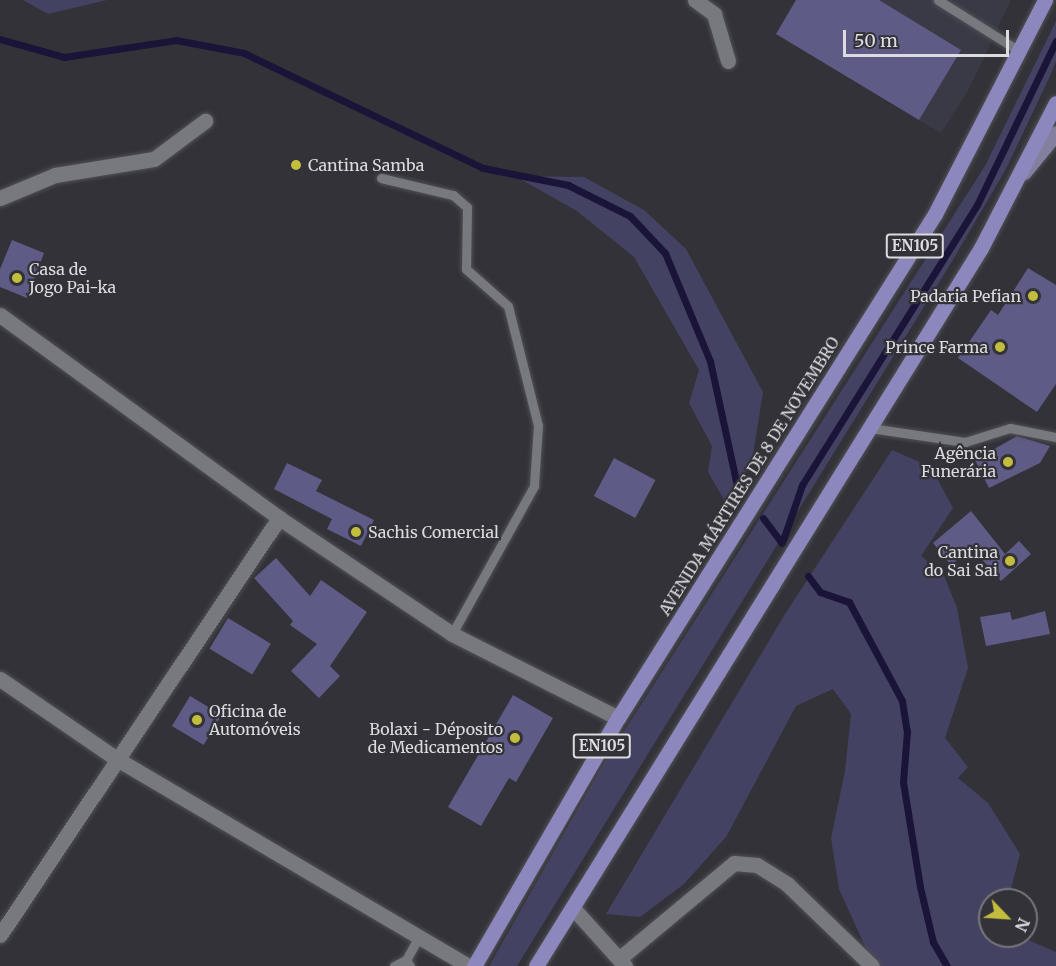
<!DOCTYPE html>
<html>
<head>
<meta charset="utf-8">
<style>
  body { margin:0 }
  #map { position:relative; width:1056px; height:966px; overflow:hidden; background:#323238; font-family:Merriweather,serif }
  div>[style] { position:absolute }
  .built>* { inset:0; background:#3a3a46 }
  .green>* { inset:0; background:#444262 }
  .stream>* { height:7px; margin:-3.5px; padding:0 3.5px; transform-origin:3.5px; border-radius:3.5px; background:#1a1439 }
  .building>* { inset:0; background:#5e5b86; transform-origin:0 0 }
  .roads { filter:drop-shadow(0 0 2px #505056) drop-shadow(0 0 2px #505056) }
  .service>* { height:9px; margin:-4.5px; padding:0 4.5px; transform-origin:4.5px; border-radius:4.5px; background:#78787f }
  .minor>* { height:15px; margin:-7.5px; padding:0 7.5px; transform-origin:7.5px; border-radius:7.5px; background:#78787f }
  .secondary>* { height:15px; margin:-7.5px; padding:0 7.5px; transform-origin:7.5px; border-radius:7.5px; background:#82809e }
  .primary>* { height:15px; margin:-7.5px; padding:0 7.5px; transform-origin:7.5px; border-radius:7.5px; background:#8c88bd }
  .dots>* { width:16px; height:16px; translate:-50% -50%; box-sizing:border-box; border:3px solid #323238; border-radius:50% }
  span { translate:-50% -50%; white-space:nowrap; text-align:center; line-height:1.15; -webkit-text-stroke:4.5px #323238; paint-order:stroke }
  .shield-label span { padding:2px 4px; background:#323238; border:2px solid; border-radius:4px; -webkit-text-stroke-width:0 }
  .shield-label { font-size:15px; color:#dbdbe0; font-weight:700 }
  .poi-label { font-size:16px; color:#dbdbe0 }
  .left { translate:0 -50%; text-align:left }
  .right { translate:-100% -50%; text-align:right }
  .street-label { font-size:16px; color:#dbdbe0 }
  .north { position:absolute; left:978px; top:888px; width:60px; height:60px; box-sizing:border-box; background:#323238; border:2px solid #76767b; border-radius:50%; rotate:115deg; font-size:16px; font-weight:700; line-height:24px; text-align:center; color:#dbdbe0 }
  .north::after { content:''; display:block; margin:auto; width:21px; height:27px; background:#c3bd3e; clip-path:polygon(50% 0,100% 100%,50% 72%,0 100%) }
  .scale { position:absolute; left:843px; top:30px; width:166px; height:27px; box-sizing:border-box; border:3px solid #dbdbe0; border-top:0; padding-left:8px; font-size:18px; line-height:21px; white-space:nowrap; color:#dbdbe0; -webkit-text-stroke:4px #323238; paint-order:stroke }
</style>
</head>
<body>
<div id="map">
  <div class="built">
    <i style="clip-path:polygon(796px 0,1011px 0,970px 87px,941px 133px,776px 34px)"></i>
  </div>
  <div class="green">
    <i style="clip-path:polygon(23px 0,107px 0,48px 14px)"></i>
    <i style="clip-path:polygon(1056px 21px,1056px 61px,1050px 76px,1006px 169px,951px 263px,517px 966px,489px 966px,605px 761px,985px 166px)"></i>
    <i style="clip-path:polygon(515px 176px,584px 177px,644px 210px,686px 249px,763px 392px,752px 461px,726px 503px,708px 472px,712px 446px,689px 403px,699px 370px,634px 257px,577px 211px)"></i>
    <i style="clip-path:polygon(892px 450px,931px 467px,953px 508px,921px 556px,943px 573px,957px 608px,968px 668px,945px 738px,968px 767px,958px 778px,988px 803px,1020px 854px,1010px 893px,990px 900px,990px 936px,1019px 936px,1056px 952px,1056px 966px,874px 966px,839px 889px,831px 838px,845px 771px,851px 714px,833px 689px,796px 706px,726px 837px,684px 884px,640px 917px,606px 914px,785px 614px)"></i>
  </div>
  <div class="stream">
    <i style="left:0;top:39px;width:66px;rotate:15.7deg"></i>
    <i style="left:64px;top:57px;width:113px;rotate:-8.6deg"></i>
    <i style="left:176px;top:40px;width:69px;rotate:10.8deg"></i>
    <i style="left:244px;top:53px;width:265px;rotate:25.7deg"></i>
    <i style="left:483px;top:168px;width:87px;rotate:11.3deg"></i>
    <i style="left:568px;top:185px;width:69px;rotate:26.6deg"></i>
    <i style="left:630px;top:216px;width:51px;rotate:46.6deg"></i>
    <i style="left:665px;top:253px;width:117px;rotate:67.4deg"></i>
    <i style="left:710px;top:361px;width:128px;rotate:77.8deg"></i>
    <i style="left:763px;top:518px;width:31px;rotate:53deg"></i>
    <i style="left:782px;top:543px;width:61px;rotate:-71deg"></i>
    <i style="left:802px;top:485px;width:330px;rotate:-58deg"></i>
    <i style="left:977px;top:205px;width:182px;rotate:-64.3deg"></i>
    <i style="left:808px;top:576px;width:20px;rotate:53deg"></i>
    <i style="left:820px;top:592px;width:31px;rotate:19deg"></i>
    <i style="left:849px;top:602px;width:112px;rotate:61.8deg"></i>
    <i style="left:902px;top:701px;width:30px;rotate:81deg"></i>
    <i style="left:907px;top:731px;width:51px;rotate:94.5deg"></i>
    <i style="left:903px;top:782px;width:106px;rotate:80.8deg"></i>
    <i style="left:920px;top:887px;width:57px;rotate:76.7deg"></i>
    <i style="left:933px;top:942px;width:28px;rotate:60deg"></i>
  </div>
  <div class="building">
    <i style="clip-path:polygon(796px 0,879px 0,961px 50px,919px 120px,776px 34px)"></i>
    <i style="clip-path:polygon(12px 240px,44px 253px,27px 298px,0 287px,0 269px)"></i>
    <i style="clip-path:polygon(1028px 268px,1056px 285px,1056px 384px,1037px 412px,958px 358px,991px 310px,998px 315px)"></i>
    <i style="clip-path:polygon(1017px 436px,1050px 446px,1040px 463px,989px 488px,975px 460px)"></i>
    <i style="left:614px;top:458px;width:47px;height:43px;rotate:28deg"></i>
    <i style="clip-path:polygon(287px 463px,322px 480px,316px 491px,374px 520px,361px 546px,327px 529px,332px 519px,274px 489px)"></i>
    <i style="clip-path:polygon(971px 511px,1005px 554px,1019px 541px,1031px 554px,1001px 581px,972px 548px,951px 565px,933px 543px)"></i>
    <i style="clip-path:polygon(276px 558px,310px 596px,321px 580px,367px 612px,330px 666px,340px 676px,319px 698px,291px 671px,317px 644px,290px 625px,293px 621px,254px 578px)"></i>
    <i style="clip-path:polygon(1045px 611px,1050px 634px,986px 646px,980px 617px,1010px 612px,1012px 620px)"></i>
    <i style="left:228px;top:618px;width:50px;height:36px;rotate:31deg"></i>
    <i style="clip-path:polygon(513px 695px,553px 718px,516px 782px,509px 778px,481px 826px,448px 807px)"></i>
    <i style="left:190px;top:696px;width:37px;height:35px;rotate:31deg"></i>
  </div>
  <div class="roads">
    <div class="service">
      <i style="left:938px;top:0;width:98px;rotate:32.1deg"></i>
      <i style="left:381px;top:178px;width:74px;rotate:13.3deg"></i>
      <i style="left:453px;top:195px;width:18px;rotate:41deg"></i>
      <i style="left:467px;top:207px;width:62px;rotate:90.9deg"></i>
      <i style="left:466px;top:269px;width:56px;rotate:41.4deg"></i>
      <i style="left:508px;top:306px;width:123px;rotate:75.9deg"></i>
      <i style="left:538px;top:425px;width:61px;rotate:93.8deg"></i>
      <i style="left:534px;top:486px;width:169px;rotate:119deg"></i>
      <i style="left:870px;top:428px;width:96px;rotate:8.4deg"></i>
      <i style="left:965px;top:442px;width:47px;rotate:-17.3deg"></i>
      <i style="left:1010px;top:428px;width:47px;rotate:11.1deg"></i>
      <i style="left:406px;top:960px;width:26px;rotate:-61deg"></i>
      <i style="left:394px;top:966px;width:13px;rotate:-27deg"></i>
      <i style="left:406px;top:960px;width:7px;rotate:56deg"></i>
    </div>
    <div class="minor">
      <i style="left:695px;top:0;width:24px;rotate:36deg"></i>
      <i style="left:714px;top:14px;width:49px;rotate:73.4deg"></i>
      <i style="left:0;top:198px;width:60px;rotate:-22.7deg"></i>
      <i style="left:55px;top:175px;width:100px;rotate:-9.2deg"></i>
      <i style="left:154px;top:159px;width:64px;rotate:-36.7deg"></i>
      <i style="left:0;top:315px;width:345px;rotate:36deg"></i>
      <i style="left:279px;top:518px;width:208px;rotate:33.8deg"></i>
      <i style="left:452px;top:634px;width:186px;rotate:26.8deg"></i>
      <i style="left:0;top:679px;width:142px;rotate:34.4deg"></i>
      <i style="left:117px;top:759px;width:407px;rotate:30.5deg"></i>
      <i style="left:573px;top:908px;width:78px;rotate:48.1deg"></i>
      <i style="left:0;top:935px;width:502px;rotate:-56.21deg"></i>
      <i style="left:620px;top:958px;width:148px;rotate:-39.8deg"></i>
      <i style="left:734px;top:863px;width:23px;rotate:5deg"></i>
      <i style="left:757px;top:865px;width:36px;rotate:32deg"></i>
      <i style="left:787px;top:884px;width:118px;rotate:44deg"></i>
    </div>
    <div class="secondary">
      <i style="left:1024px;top:172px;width:50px;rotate:-50.6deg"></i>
    </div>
    <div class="primary">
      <i style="left:474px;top:966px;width:287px;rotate:-59.9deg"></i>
      <i style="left:618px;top:718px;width:595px;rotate:-57.83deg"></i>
      <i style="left:935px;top:214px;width:241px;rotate:-62.8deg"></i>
      <i style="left:536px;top:966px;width:845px;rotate:-58.21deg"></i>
      <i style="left:981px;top:248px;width:163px;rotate:-62.7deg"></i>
    </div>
  </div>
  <div class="dots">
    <i style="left:296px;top:165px;background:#c3bd3e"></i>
    <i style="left:17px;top:278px;background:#c3bd3e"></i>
    <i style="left:1033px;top:296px;background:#c3bd3e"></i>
    <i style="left:1000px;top:347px;background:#c3bd3e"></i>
    <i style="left:1008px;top:462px;background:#c3bd3e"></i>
    <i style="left:356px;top:532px;background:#c3bd3e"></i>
    <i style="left:1010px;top:561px;background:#c3bd3e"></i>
    <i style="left:197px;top:720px;background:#c3bd3e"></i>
    <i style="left:515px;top:738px;background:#c3bd3e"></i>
  </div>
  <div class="shield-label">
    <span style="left:915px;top:246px">EN105</span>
    <span style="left:602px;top:746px">EN105</span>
  </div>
  <div class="poi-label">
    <span class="left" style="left:308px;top:165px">Cantina Samba</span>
    <span class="left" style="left:29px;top:278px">Casa de<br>Jogo Pai-ka</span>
    <span class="right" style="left:1021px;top:296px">Padaria Pefian</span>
    <span class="right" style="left:988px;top:347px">Prince Farma</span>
    <span class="right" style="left:996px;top:462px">Agência<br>Funerária</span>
    <span class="left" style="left:368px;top:532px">Sachis Comercial</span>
    <span class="right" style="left:998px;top:561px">Cantina<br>do Sai Sai</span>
    <span class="left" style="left:209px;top:720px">Oficina de<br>Automóveis</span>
    <span class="right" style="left:503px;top:738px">Bolaxi - Déposito<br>de Medicamentos</span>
  </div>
  <div class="street-label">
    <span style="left:749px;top:476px;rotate:-58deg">AVENIDA MÁRTIRES DE 8 DE NOVEMBRO</span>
  </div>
  <div class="north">N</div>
  <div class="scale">50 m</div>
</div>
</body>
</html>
